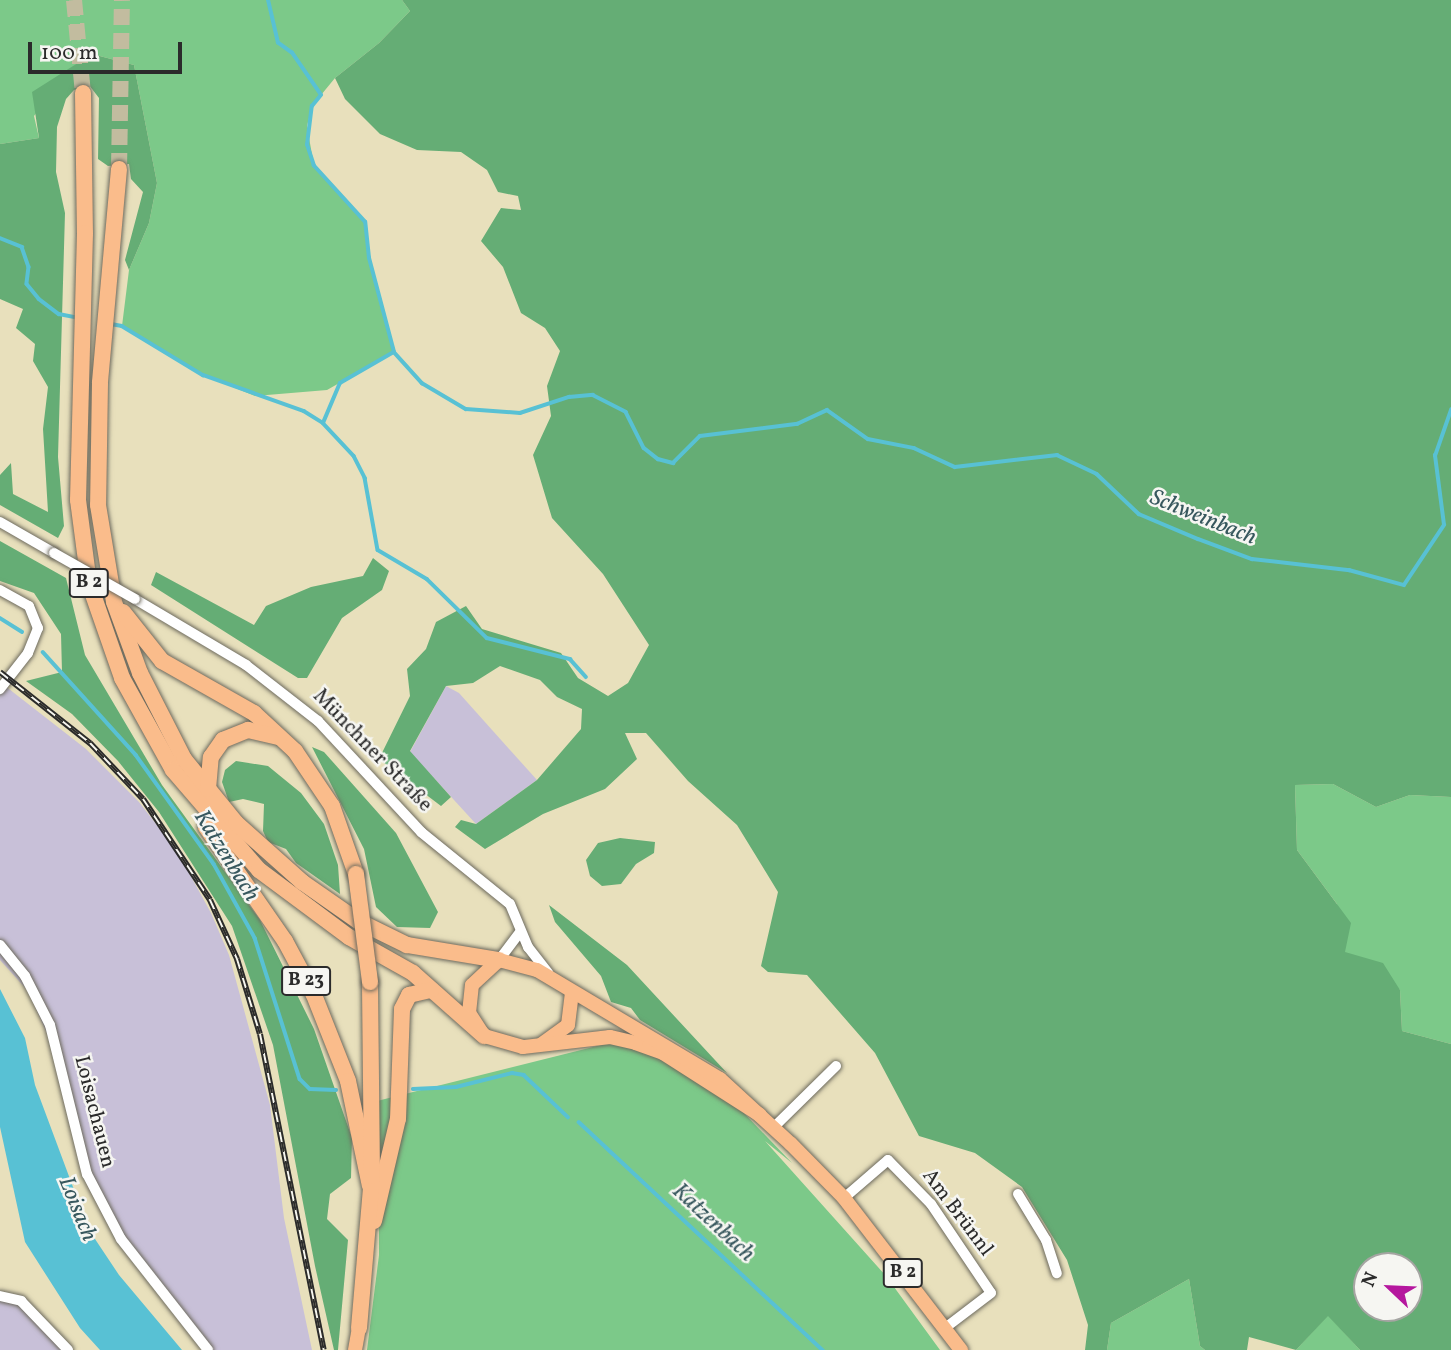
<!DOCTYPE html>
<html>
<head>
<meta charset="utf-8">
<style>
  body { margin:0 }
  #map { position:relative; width:1451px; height:1350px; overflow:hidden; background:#e8e0bc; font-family:Vollkorn,serif }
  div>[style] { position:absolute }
  .industrial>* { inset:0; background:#c8c0d8 }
  .green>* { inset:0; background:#7cc989 }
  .forest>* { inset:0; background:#65ad75 }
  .water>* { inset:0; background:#58c1d4 }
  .stream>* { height:3.5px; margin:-1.75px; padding:0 1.75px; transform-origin:1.75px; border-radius:1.75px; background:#58c1d4 }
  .highway-tunnel>* { height:16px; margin-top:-8px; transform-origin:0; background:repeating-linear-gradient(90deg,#c2bc9f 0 16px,transparent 0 24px) }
  .roads { filter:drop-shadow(0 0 2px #6d6a5e) drop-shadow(0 0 2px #6d6a5e) }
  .minor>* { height:10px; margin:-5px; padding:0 5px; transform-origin:5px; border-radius:5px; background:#fff }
  .major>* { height:14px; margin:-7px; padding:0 7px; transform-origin:7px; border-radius:7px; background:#fabc8b }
  .highway>* { height:16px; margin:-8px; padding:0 8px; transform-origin:8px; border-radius:8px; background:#fabc8b }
  .rail>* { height:6px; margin-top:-3px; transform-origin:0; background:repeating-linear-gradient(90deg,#f6f6f2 0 10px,#2b2b2b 0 20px); box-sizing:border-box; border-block:2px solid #2b2b2b }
  .bridges { filter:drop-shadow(0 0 2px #6d6a5e) drop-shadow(0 0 2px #6d6a5e) }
  .minor-bridge>* { height:10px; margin:-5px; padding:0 5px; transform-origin:5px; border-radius:5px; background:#fff }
  .highway-bridge>* { height:16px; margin:-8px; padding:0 8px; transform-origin:8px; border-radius:8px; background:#fabc8b }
  span { translate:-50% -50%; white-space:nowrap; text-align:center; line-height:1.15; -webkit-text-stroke:5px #f6f6f2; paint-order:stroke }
  .shield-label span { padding:2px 5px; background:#f6f6f2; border:2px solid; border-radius:5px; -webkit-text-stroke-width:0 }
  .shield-label { font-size:19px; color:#2b2b2b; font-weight:700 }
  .street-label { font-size:21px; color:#2b2b2b }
  .water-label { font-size:23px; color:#38585e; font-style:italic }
  .north { position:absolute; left:1353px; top:1252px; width:70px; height:70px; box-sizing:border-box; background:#f6f6f2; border:2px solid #a5a5a2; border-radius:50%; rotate:293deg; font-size:19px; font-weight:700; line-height:28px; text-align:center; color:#2b2b2b }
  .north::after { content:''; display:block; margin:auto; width:24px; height:32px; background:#b5179e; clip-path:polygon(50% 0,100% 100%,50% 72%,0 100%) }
  .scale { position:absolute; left:28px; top:42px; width:154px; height:32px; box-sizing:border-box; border:4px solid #2b2b2b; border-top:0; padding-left:9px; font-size:21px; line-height:24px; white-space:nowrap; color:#2b2b2b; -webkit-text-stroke:5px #f6f6f2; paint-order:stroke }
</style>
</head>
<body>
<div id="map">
  <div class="industrial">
    <i style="clip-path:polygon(0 682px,86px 749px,139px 802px,177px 851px,211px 913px,229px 955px,270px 1105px,284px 1218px,312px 1350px,205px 1350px,118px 1239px,84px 1175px,56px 1054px,28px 991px,0 960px)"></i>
    <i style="clip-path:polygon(446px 686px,459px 693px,537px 780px,476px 824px,410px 752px)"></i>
    <i style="clip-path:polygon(0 1298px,19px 1302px,66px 1350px,0 1350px)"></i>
  </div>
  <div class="green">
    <i style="clip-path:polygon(0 0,402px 0,410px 11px,379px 43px,335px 78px,312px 106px,307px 126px,314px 166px,365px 222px,369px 258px,394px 352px,327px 390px,255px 396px,203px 375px,122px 326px,129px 270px,149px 223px,157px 183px,134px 65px,92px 54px,67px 71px,34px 116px,39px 138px,0 144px)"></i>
    <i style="clip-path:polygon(1333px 784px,1376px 807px,1410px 795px,1451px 797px,1451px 1044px,1402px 1031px,1400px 990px,1344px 952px,1337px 904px,1297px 850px,1295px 785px)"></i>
    <i style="clip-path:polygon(609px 1043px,656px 1054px,742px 1111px,792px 1163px,765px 1141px,886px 1276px,940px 1350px,367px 1350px,379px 1255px,379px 1189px,365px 1104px)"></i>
    <i style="clip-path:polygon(1189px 1279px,1200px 1346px,1205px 1350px,1107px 1350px,1111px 1323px)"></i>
    <i style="clip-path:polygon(1328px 1315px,1360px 1350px,1296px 1350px)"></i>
  </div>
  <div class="forest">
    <i style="clip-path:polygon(evenodd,402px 0,1451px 0,1451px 797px,1410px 795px,1376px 807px,1333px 784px,1295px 785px,1297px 850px,1351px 923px,1345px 952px,1383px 963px,1400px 990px,1402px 1031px,1451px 1044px,1451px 1350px,1360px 1350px,1328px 1316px,1296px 1350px,1249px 1337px,1247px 1350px,1205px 1350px,1200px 1346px,1189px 1279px,1111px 1323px,1107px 1350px,1085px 1350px,1088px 1325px,1067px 1260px,1022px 1187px,975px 1153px,919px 1136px,875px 1053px,807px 975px,768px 972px,761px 966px,778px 892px,737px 825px,688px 781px,646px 733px,625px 733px,637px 759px,605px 789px,543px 814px,485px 849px,455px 827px,461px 820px,476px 824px,537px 780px,581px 729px,582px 709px,557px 697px,540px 680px,500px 666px,473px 683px,446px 686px,410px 751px,451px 797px,441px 806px,379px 759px,410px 696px,407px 669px,426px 649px,436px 622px,466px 606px,482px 629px,561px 653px,578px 678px,608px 696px,628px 683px,649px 645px,603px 574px,552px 518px,533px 455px,551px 416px,547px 386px,560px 351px,545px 328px,521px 313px,503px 267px,481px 241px,501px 208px,521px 210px,518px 196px,498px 192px,487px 170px,461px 152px,417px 150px,380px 134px,345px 99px,335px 78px,379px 43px,410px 11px,402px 0,1367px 1266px,1409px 1266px,1409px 1308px,1367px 1308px,1367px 1266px)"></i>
    <i style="clip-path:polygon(92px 54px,134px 65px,157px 183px,149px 223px,129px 270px,125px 260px,143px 192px,131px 179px,129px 164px,108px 166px,98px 159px,99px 98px,89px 85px,74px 90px,66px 99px,57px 127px,56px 172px,65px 213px,58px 457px,64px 526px,58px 538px,0 505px,0 475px,11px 463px,13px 494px,48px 512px,43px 429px,48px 387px,33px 361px,35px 344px,16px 328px,23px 309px,0 299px,0 144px,39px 138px,32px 92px)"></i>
    <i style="clip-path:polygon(0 541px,66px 578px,85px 655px,162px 785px,260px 920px,314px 1029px,352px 1138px,351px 1178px,330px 1194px,327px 1219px,348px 1240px,338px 1350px,334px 1350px,315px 1266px,273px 1045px,232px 926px,159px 812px,118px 761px,72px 714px,26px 681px,62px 672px,61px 634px,34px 593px,0 581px)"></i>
    <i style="clip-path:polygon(373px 558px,389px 571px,382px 590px,342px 618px,307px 678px,298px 678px,151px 585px,156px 572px,254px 625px,266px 606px,311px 587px,363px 576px)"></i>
    <i style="clip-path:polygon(312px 747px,324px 752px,396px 833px,438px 912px,430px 928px,397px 927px,376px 907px,364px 849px)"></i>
    <i style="clip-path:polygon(236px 761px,268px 766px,301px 793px,324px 824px,338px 865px,340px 894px,296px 863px,286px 849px,268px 842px,263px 831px,264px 804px,243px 799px,229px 802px,222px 782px,225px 770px)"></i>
    <i style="clip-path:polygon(620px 838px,655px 842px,654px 853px,636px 864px,621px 884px,602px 886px,590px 876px,586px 860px,598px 843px)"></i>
    <i style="clip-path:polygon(549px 905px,627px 965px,727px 1073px,640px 1020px,631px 1008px,611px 1002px,601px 976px,555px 922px)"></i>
  </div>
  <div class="water">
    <i style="clip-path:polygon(0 989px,25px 1038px,35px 1085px,89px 1230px,119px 1275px,182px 1350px,100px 1350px,80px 1328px,25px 1242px,0 1127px)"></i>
  </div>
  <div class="stream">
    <i style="left:0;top:238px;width:24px;rotate:22deg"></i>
    <i style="left:22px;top:247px;width:21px;rotate:71deg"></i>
    <i style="left:29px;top:267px;width:17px;rotate:97deg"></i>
    <i style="left:27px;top:284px;width:19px;rotate:51deg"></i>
    <i style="left:39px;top:299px;width:25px;rotate:37deg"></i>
    <i style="left:59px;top:314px;width:21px;rotate:11deg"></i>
    <i style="left:111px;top:324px;width:11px;rotate:10deg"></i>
    <i style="left:122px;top:326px;width:95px;rotate:31.2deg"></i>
    <i style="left:203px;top:375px;width:107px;rotate:19.6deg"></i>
    <i style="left:304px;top:411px;width:22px;rotate:32deg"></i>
    <i style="left:323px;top:423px;width:43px;rotate:-67deg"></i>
    <i style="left:340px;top:383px;width:62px;rotate:-29.9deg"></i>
    <i style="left:394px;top:352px;width:97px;rotate:-104.9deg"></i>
    <i style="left:369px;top:258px;width:36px;rotate:-96deg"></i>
    <i style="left:365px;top:222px;width:76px;rotate:-132.3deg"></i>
    <i style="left:314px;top:166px;width:22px;rotate:-108deg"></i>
    <i style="left:307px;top:145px;width:39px;rotate:-83deg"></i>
    <i style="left:312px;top:106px;width:14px;rotate:-51deg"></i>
    <i style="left:321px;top:95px;width:51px;rotate:-124.6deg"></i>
    <i style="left:292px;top:53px;width:17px;rotate:-144deg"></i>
    <i style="left:278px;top:43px;width:44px;rotate:-103.1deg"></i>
    <i style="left:394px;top:352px;width:42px;rotate:47.9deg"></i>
    <i style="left:422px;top:383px;width:51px;rotate:30.6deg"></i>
    <i style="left:466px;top:409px;width:54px;rotate:4.2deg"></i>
    <i style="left:520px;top:413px;width:52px;rotate:-18.1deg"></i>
    <i style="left:569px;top:397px;width:24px;rotate:-5deg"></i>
    <i style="left:593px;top:395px;width:37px;rotate:27deg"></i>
    <i style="left:626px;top:412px;width:40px;rotate:63.4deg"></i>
    <i style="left:644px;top:448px;width:18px;rotate:38deg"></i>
    <i style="left:658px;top:459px;width:16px;rotate:15deg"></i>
    <i style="left:673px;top:463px;width:38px;rotate:-45deg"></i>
    <i style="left:700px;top:436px;width:98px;rotate:-7.1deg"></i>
    <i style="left:797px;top:424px;width:33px;rotate:-25deg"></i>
    <i style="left:827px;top:410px;width:50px;rotate:35.3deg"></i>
    <i style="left:868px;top:439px;width:47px;rotate:11.1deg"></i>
    <i style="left:914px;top:448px;width:45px;rotate:24.9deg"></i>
    <i style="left:955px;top:467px;width:103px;rotate:-6.7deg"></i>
    <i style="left:1057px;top:455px;width:44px;rotate:25.4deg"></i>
    <i style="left:1097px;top:474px;width:58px;rotate:43.6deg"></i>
    <i style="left:1139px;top:514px;width:64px;rotate:23deg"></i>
    <i style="left:1198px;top:539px;width:58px;rotate:20.3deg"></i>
    <i style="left:1252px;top:559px;width:98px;rotate:6.5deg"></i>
    <i style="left:1349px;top:570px;width:57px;rotate:15.3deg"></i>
    <i style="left:1404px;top:585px;width:72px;rotate:-56.3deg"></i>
    <i style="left:1444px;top:525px;width:70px;rotate:-97.4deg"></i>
    <i style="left:1435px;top:456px;width:49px;rotate:-70.8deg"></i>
    <i style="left:323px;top:423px;width:45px;rotate:46.8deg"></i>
    <i style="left:354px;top:456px;width:25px;rotate:63deg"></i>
    <i style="left:365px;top:478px;width:73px;rotate:79.8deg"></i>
    <i style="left:378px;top:550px;width:57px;rotate:30.6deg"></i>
    <i style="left:427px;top:579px;width:84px;rotate:44.5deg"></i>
    <i style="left:487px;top:638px;width:86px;rotate:14.2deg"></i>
    <i style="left:570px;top:659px;width:24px;rotate:48deg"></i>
    <i style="left:0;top:618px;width:26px;rotate:32deg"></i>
    <i style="left:43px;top:652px;width:139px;rotate:47.9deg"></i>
    <i style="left:136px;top:755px;width:134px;rotate:54.4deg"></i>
    <i style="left:214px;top:864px;width:85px;rotate:61deg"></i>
    <i style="left:255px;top:938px;width:148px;rotate:72.3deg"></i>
    <i style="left:300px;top:1079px;width:14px;rotate:45deg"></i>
    <i style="left:310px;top:1089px;width:26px;rotate:2deg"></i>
    <i style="left:413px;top:1089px;width:43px;rotate:-2.7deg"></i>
    <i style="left:456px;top:1087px;width:58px;rotate:-14deg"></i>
    <i style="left:512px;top:1073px;width:12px;rotate:9deg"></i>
    <i style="left:524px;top:1075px;width:61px;rotate:43.7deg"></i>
    <i style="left:579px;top:1122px;width:334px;rotate:43.1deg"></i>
  </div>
  <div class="highway-tunnel">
    <i style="left:74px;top:0;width:93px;rotate:84.5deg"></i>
    <i style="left:119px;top:169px;width:169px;rotate:-89deg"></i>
  </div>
  <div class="roads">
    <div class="minor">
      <i style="left:0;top:522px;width:62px;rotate:29.9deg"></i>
      <i style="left:0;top:590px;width:33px;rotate:29deg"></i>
      <i style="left:29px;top:606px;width:24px;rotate:68deg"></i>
      <i style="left:38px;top:628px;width:27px;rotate:112deg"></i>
      <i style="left:28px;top:653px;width:46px;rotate:127.9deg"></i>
      <i style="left:135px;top:599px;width:129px;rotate:30.7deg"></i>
      <i style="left:246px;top:665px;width:91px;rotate:37.9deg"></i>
      <i style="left:318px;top:721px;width:151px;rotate:47.1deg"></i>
      <i style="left:421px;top:832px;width:114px;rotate:39deg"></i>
      <i style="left:510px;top:904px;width:47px;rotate:67.3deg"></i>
      <i style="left:528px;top:947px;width:33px;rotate:52deg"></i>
      <i style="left:0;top:945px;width:40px;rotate:51deg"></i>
      <i style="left:25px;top:976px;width:55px;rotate:63deg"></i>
      <i style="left:50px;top:1025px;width:154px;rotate:76.1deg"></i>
      <i style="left:87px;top:1174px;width:73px;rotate:62.4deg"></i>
      <i style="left:121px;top:1239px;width:141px;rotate:51.9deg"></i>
      <i style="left:499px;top:960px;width:36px;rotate:-53deg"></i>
      <i style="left:774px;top:1127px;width:87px;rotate:-44.5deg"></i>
      <i style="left:1018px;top:1194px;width:54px;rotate:58.7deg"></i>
      <i style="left:1046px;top:1240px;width:35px;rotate:72deg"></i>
      <i style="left:844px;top:1198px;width:58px;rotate:-40.8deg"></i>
      <i style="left:888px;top:1160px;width:62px;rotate:45.7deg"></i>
      <i style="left:931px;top:1204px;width:107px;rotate:56deg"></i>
      <i style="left:991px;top:1293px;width:58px;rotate:142.7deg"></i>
      <i style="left:0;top:1296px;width:22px;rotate:13deg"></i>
      <i style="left:21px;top:1301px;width:68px;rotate:46.2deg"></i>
    </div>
    <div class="major">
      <i style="left:542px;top:1044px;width:32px;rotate:-36deg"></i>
      <i style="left:568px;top:1025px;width:32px;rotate:-83deg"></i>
      <i style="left:760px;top:1115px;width:115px;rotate:-147.4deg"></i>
      <i style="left:663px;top:1053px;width:29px;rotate:-160deg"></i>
      <i style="left:636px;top:1043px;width:27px;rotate:-167deg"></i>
      <i style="left:610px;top:1037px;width:88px;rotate:173.4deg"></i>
      <i style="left:523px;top:1047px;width:41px;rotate:-164.2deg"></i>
      <i style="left:484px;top:1036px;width:27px;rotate:-123deg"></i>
      <i style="left:469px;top:1013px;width:28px;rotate:-84deg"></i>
      <i style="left:472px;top:985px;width:37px;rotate:-43deg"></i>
      <i style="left:499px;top:960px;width:39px;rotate:15deg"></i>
      <i style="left:537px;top:970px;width:213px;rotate:30.8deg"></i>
      <i style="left:720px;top:1079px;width:96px;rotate:42.5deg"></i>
      <i style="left:791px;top:1144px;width:76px;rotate:45.5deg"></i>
      <i style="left:844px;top:1198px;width:192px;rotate:52.4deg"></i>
      <i style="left:355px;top:1350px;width:22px;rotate:-80deg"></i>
    </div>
    <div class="highway">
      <i style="left:83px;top:93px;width:140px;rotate:89.2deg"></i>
      <i style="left:85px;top:233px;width:267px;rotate:91.5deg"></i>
      <i style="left:78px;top:500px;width:84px;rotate:82.5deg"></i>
      <i style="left:89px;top:583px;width:101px;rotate:70.8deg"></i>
      <i style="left:122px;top:678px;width:105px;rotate:61deg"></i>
      <i style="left:173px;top:770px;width:132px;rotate:49.3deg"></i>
      <i style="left:259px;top:870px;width:112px;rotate:36.7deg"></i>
      <i style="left:349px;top:937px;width:73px;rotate:29.4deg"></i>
      <i style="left:413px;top:973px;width:95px;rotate:41.6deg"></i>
      <i style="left:119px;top:169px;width:215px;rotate:95.1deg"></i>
      <i style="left:100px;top:383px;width:122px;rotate:90.9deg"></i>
      <i style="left:98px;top:505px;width:98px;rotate:80.6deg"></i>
      <i style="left:114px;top:602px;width:76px;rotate:69.9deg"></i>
      <i style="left:140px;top:673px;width:97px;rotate:62.9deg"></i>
      <i style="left:184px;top:759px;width:82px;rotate:50.9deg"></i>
      <i style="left:236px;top:823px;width:89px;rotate:41.8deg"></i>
      <i style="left:302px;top:882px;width:68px;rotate:34.9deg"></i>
      <i style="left:358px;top:921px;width:55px;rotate:26.1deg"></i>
      <i style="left:407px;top:945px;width:93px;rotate:9.3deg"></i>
      <i style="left:123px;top:612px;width:63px;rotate:51.5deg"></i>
      <i style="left:162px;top:661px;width:106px;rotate:29.5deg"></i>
      <i style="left:254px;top:713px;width:56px;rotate:42.8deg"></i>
      <i style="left:295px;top:751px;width:66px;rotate:56.1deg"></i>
      <i style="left:332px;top:806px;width:72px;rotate:70.6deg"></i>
      <i style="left:208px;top:789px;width:32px;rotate:-85deg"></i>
      <i style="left:211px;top:757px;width:21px;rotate:-55deg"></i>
      <i style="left:223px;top:740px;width:27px;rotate:-22deg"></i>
      <i style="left:248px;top:730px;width:32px;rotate:13deg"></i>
      <i style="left:206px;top:827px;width:139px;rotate:55.3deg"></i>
      <i style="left:285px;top:941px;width:61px;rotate:61.8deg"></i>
      <i style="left:314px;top:995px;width:92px;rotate:68.4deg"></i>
      <i style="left:348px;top:1081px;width:107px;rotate:78.2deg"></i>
      <i style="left:374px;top:1221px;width:105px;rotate:-76.8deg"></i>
      <i style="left:398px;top:1119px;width:110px;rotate:-87.9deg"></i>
      <i style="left:402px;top:1009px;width:16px;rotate:-63deg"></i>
      <i style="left:409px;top:995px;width:23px;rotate:-13deg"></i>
      <i style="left:359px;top:1328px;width:153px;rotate:-85.1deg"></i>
      <i style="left:372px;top:1176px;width:194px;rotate:-90.6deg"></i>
    </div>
  </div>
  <div class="rail">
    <i style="left:0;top:672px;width:115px;rotate:38.3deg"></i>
    <i style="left:90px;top:743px;width:77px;rotate:46.6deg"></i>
    <i style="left:143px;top:799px;width:121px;rotate:56.4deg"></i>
    <i style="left:210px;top:900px;width:65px;rotate:65.4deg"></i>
    <i style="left:237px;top:959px;width:78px;rotate:73deg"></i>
    <i style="left:260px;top:1034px;width:322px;rotate:78.6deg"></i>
  </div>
  <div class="bridges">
    <div class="minor-bridge">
      <i style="left:54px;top:553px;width:93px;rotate:29.6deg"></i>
    </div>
    <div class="highway-bridge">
      <i style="left:356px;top:874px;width:109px;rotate:82.6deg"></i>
    </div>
  </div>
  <div class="shield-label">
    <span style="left:89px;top:583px">B 2</span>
    <span style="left:306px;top:981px">B 23</span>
    <span style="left:903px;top:1273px">B 2</span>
  </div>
  <div class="street-label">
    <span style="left:372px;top:751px;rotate:46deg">Münchner Straße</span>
    <span style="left:94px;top:1112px;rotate:76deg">Loisachauen</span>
    <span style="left:957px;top:1213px;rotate:53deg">Am Brünnl</span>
  </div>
  <div class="water-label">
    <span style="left:1203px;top:518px;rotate:22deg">Schweinbach</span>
    <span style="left:226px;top:856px;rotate:58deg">Katzenbach</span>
    <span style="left:77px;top:1209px;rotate:68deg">Loisach</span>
    <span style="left:713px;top:1223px;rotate:43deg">Katzenbach</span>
  </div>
  <div class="north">N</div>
  <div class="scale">100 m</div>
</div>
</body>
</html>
